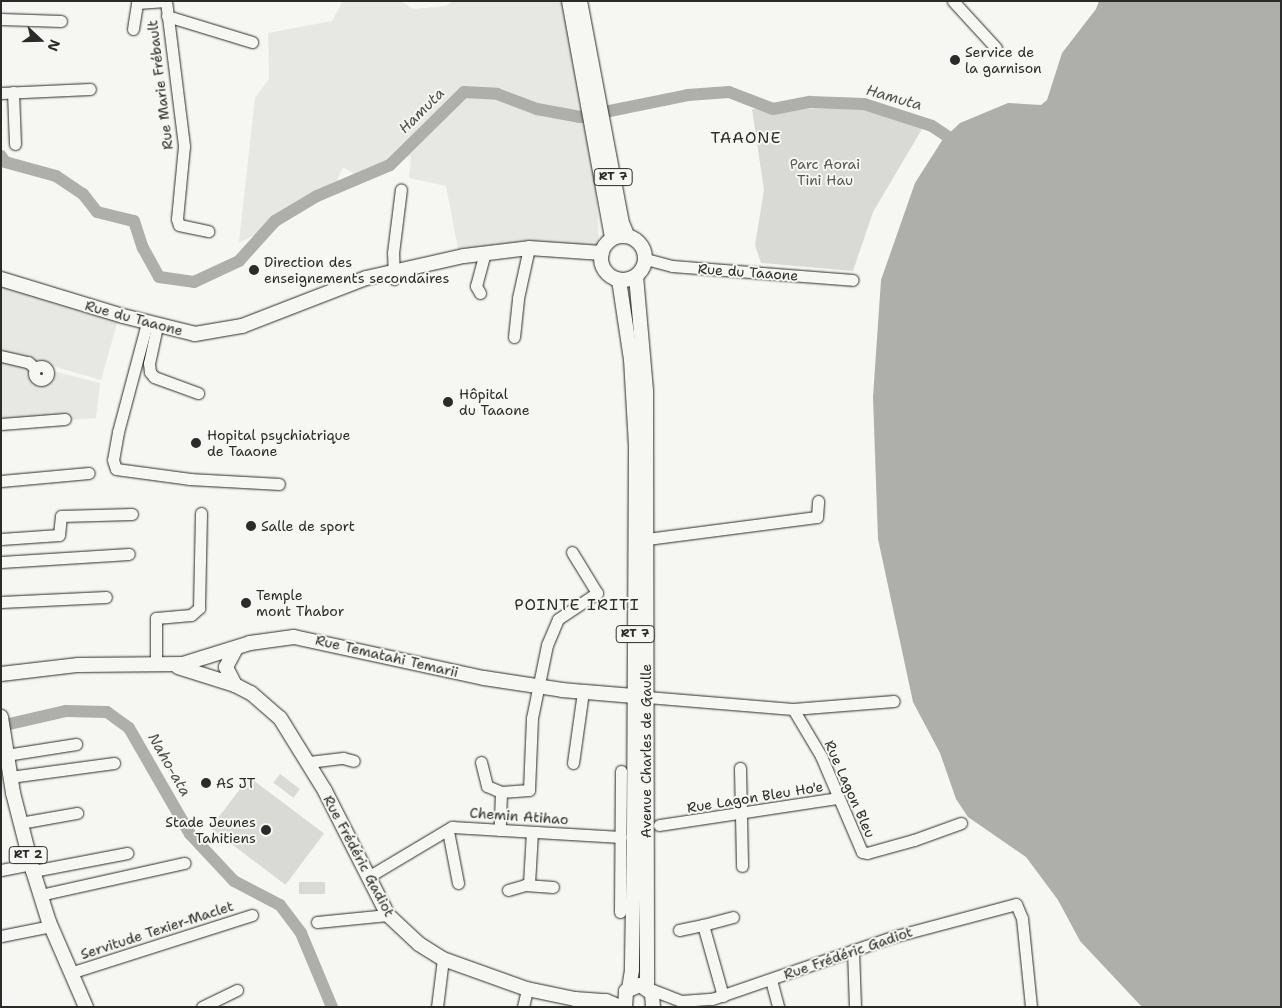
<!DOCTYPE html>
<html>
<head>
<meta charset="utf-8">
<style>
  body { margin:0 }
  #map { position:relative; width:1282px; height:1008px; overflow:hidden; background:#f6f6f2; font-family:"Shantell Sans",sans-serif }
  div>[style] { position:absolute }
  .built>* { inset:0; background:#e7e7e3 }
  .green>* { inset:0; background:#d9d9d5; transform-origin:0 0 }
  .water>* { inset:0; background:#aeaeab }
  .river>* { height:12px; margin:-6px; padding:0 6px; transform-origin:6px; border-radius:6px; background:#aeaeab }
  .roads { filter:drop-shadow(0 0 1px #2b2b2b) drop-shadow(0 0 1px #2b2b2b) }
  .minor>* { height:11px; margin:-5.5px; padding:0 5.5px; transform-origin:5.5px; border-radius:5.5px; background:#f6f6f2 }
  .minor>.ring { margin:-5.5px; padding:0; box-sizing:content-box; background:none; border:11px solid #f6f6f2; border-radius:50% }
  .major>* { height:14px; margin:-7px; padding:0 7px; transform-origin:7px; border-radius:7px; background:#f6f6f2 }
  .major>.ring { margin:-7px; padding:0; box-sizing:content-box; background:none; border:14px solid #f6f6f2; border-radius:50% }
  .dots>* { width:14px; height:14px; translate:-50% -50%; box-sizing:border-box; border:2px solid #f6f6f2; border-radius:50% }
  span { translate:-50% -50%; white-space:nowrap; text-align:center; line-height:1.15; -webkit-text-stroke:4px #f6f6f2; paint-order:stroke }
  .shield-label span { padding:1px 4px; background:#f6f6f2; border:1px solid; border-radius:4px; -webkit-text-stroke-width:0 }
  .shield-label { font-size:12px; color:#2b2b2b; font-weight:700 }
  .poi-label { font-size:14px; color:#2b2b2b }
  .left { translate:0 -50%; text-align:left }
  .right { translate:-100% -50%; text-align:right }
  .street-label { font-size:14px; color:#2b2b2b }
  .park-label { font-size:14px; color:#565656 }
  .water-label { font-size:15px; color:#525251; font-style:italic }
  .quarter-label { font-size:16px; color:#2b2b2b; letter-spacing:1px }
  .frame { position:absolute; inset:0; border:2px solid #2b2b2b; pointer-events:none }
  .north { position:absolute; left:15px; top:15px; width:50px; height:50px; -webkit-text-stroke:4px #f6f6f2; paint-order:stroke; rotate:111deg; font-size:14px; font-weight:700; line-height:20px; text-align:center; color:#2b2b2b }
  .north::after { content:''; display:block; margin:auto; width:18px; height:22px; background:#2b2b2b; clip-path:polygon(50% 0,100% 100%,50% 72%,0 100%) }
</style>
</head>
<body>
<div id="map">
  <div class="built">
    <i style="clip-path:polygon(343px 1px,400px 1px,414px 9px,446px 6px,452px 1px,562px 1px,595px 162px,599px 245px,528px 243px,460px 259px,446px 186px,409px 178px,411px 156px,354px 174px,343px 167px,337px 181px,295px 203px,261px 233px,239px 242px,255px 98px,269px 79px,268px 33px,332px 21px)"></i>
    <i style="clip-path:polygon(1px 282px,118px 320px,101px 380px,1px 351px)"></i>
    <i style="clip-path:polygon(1px 358px,100px 383px,96px 418px,1px 425px)"></i>
  </div>
  <div class="green">
    <i style="clip-path:polygon(876px 108px,922px 129px,873px 212px,853px 271px,761px 263px,755px 245px,764px 190px,752px 109px)"></i>
    <i style="left:280px;top:774px;width:25px;height:11px;rotate:37deg"></i>
    <i style="left:249px;top:777px;width:94px;height:64px;rotate:37deg"></i>
    <i style="left:299px;top:882px;width:26px;height:12px"></i>
  </div>
  <div class="water">
    <i style="clip-path:polygon(1099px 1px,1281px 1px,1281px 1007px,1142px 1007px,1080px 941px,1058px 900px,1026px 857px,968px 817px,956px 799px,940px 753px,913px 702px,878px 539px,873px 397px,881px 280px,915px 183px,943px 139px,960px 123px,1008px 103px,1041px 105px,1047px 100px,1062px 53px,1096px 9px)"></i>
  </div>
  <div class="river">
    <i style="left:1px;top:156px;width:7px;rotate:56deg"></i>
    <i style="left:5px;top:162px;width:53px;rotate:15.4deg"></i>
    <i style="left:56px;top:176px;width:32px;rotate:34deg"></i>
    <i style="left:83px;top:194px;width:23px;rotate:52deg"></i>
    <i style="left:97px;top:212px;width:38px;rotate:14deg"></i>
    <i style="left:134px;top:221px;width:28px;rotate:72deg"></i>
    <i style="left:143px;top:248px;width:33px;rotate:61deg"></i>
    <i style="left:159px;top:277px;width:35px;rotate:8deg"></i>
    <i style="left:194px;top:282px;width:50px;rotate:-25deg"></i>
    <i style="left:239px;top:261px;width:54px;rotate:-48deg"></i>
    <i style="left:275px;top:221px;width:49px;rotate:-30.8deg"></i>
    <i style="left:317px;top:196px;width:79px;rotate:-23deg"></i>
    <i style="left:390px;top:165px;width:104px;rotate:-44.6deg"></i>
    <i style="left:464px;top:92px;width:33px;rotate:3deg"></i>
    <i style="left:497px;top:94px;width:43px;rotate:20.6deg"></i>
    <i style="left:537px;top:109px;width:44px;rotate:10.5deg"></i>
    <i style="left:580px;top:117px;width:110px;rotate:-11.5deg"></i>
    <i style="left:688px;top:95px;width:41px;rotate:-4.2deg"></i>
    <i style="left:729px;top:92px;width:47px;rotate:21.1deg"></i>
    <i style="left:773px;top:109px;width:38px;rotate:-11deg"></i>
    <i style="left:810px;top:102px;width:54px;rotate:2.1deg"></i>
    <i style="left:864px;top:104px;width:71px;rotate:17.9deg"></i>
    <i style="left:932px;top:126px;width:18px;rotate:34deg"></i>
    <i style="left:1px;top:726px;width:67px;rotate:-13deg"></i>
    <i style="left:66px;top:711px;width:41px;rotate:1.4deg"></i>
    <i style="left:107px;top:712px;width:27px;rotate:36deg"></i>
    <i style="left:129px;top:728px;width:122px;rotate:60.1deg"></i>
    <i style="left:190px;top:834px;width:64px;rotate:46.9deg"></i>
    <i style="left:234px;top:881px;width:52px;rotate:27.6deg"></i>
    <i style="left:280px;top:905px;width:35px;rotate:53deg"></i>
    <i style="left:301px;top:933px;width:80px;rotate:67.3deg"></i>
  </div>
  <div class="roads">
    <div class="minor">
      <i style="left:953px;top:1px;width:64px;rotate:47.5deg"></i>
      <i style="left:167px;top:16px;width:89px;rotate:17deg"></i>
      <i style="left:1px;top:19px;width:60px;rotate:1.9deg"></i>
      <i style="left:133px;top:29px;width:26px;rotate:-81deg"></i>
      <i style="left:137px;top:3px;width:29px;rotate:-4deg"></i>
      <i style="left:166px;top:1px;width:146px;rotate:82.9deg"></i>
      <i style="left:184px;top:146px;width:73px;rotate:95.5deg"></i>
      <i style="left:177px;top:219px;width:6px;rotate:72deg"></i>
      <i style="left:179px;top:225px;width:30px;rotate:12deg"></i>
      <i style="left:13px;top:92px;width:52px;rotate:87.8deg"></i>
      <i style="left:1px;top:93px;width:89px;rotate:-2.6deg"></i>
      <i style="left:646px;top:259px;width:27px;rotate:15deg"></i>
      <i style="left:672px;top:266px;width:181px;rotate:4.4deg"></i>
      <i style="left:394px;top:279px;width:26px;rotate:-92deg"></i>
      <i style="left:393px;top:253px;width:64px;rotate:-82.9deg"></i>
      <i style="left:480px;top:293px;width:8px;rotate:-120deg"></i>
      <i style="left:476px;top:286px;width:31px;rotate:-75deg"></i>
      <i style="left:147px;top:323px;width:113px;rotate:104.9deg"></i>
      <i style="left:118px;top:432px;width:28px;rotate:100deg"></i>
      <i style="left:113px;top:460px;width:9px;rotate:72deg"></i>
      <i style="left:116px;top:469px;width:75px;rotate:7.7deg"></i>
      <i style="left:190px;top:479px;width:89px;rotate:3.2deg"></i>
      <i style="left:157px;top:326px;width:38px;rotate:102deg"></i>
      <i style="left:149px;top:363px;width:9px;rotate:84deg"></i>
      <i style="left:150px;top:372px;width:6px;rotate:51deg"></i>
      <i style="left:154px;top:377px;width:47px;rotate:20deg"></i>
      <i style="left:514px;top:337px;width:39px;rotate:-84deg"></i>
      <i style="left:518px;top:298px;width:51px;rotate:-77.6deg"></i>
      <i style="left:1px;top:356px;width:28px;rotate:13deg"></i>
      <i style="left:28px;top:362px;width:9px;rotate:41deg"></i>
      <i class="ring" style="left:34px;top:366px;width:3px;height:3px"></i>
      <i style="left:1px;top:424px;width:64px;rotate:-4.5deg"></i>
      <i style="left:1px;top:481px;width:88px;rotate:-5.2deg"></i>
      <i style="left:1px;top:539px;width:58px;rotate:-3.9deg"></i>
      <i style="left:59px;top:535px;width:19px;rotate:-84deg"></i>
      <i style="left:61px;top:516px;width:71px;rotate:-1.6deg"></i>
      <i style="left:647px;top:539px;width:171px;rotate:-7.4deg"></i>
      <i style="left:817px;top:517px;width:16px;rotate:-86deg"></i>
      <i style="left:1px;top:562px;width:128px;rotate:-3.6deg"></i>
      <i style="left:1px;top:602px;width:105px;rotate:-2.7deg"></i>
      <i style="left:156px;top:663px;width:45px;rotate:-90deg"></i>
      <i style="left:156px;top:618px;width:35px;rotate:-5deg"></i>
      <i style="left:191px;top:615px;width:11px;rotate:-41deg"></i>
      <i style="left:199px;top:608px;width:95px;rotate:-88.8deg"></i>
      <i style="left:647px;top:697px;width:146px;rotate:4.7deg"></i>
      <i style="left:793px;top:709px;width:101px;rotate:-4.5deg"></i>
      <i style="left:793px;top:709px;width:55px;rotate:59.2deg"></i>
      <i style="left:821px;top:756px;width:104px;rotate:66.9deg"></i>
      <i style="left:862px;top:852px;width:5px;rotate:11deg"></i>
      <i style="left:867px;top:853px;width:49px;rotate:-15.5deg"></i>
      <i style="left:914px;top:840px;width:50px;rotate:-19.9deg"></i>
      <i style="left:6px;top:755px;width:71px;rotate:-8.9deg"></i>
      <i style="left:309px;top:762px;width:34px;rotate:-7deg"></i>
      <i style="left:343px;top:758px;width:11px;rotate:15deg"></i>
      <i style="left:481px;top:762px;width:25px;rotate:76deg"></i>
      <i style="left:487px;top:786px;width:15px;rotate:23deg"></i>
      <i style="left:501px;top:792px;width:38px;rotate:92deg"></i>
      <i style="left:573px;top:763px;width:72px;rotate:-82deg"></i>
      <i style="left:740px;top:768px;width:98px;rotate:88.8deg"></i>
      <i style="left:10px;top:777px;width:105px;rotate:-7.7deg"></i>
      <i style="left:501px;top:792px;width:28px;rotate:-4deg"></i>
      <i style="left:529px;top:790px;width:72px;rotate:-87.6deg"></i>
      <i style="left:532px;top:718px;width:75px;rotate:-78.4deg"></i>
      <i style="left:547px;top:645px;width:28px;rotate:-67deg"></i>
      <i style="left:558px;top:619px;width:47px;rotate:-33.7deg"></i>
      <i style="left:597px;top:593px;width:48px;rotate:-121.4deg"></i>
      <i style="left:20px;top:823px;width:58px;rotate:-10deg"></i>
      <i style="left:659px;top:825px;width:181px;rotate:-8.6deg"></i>
      <i style="left:448px;top:831px;width:53px;rotate:79.1deg"></i>
      <i style="left:1px;top:870px;width:31px;rotate:-11deg"></i>
      <i style="left:33px;top:871px;width:96px;rotate:-10.8deg"></i>
      <i style="left:368px;top:877px;width:98px;rotate:-30.8deg"></i>
      <i style="left:452px;top:827px;width:169px;rotate:3.4deg"></i>
      <i style="left:529px;top:884px;width:52px;rotate:-86.7deg"></i>
      <i style="left:508px;top:890px;width:18px;rotate:-16deg"></i>
      <i style="left:525px;top:885px;width:28px;rotate:4deg"></i>
      <i style="left:40px;top:895px;width:148px;rotate:-12.5deg"></i>
      <i style="left:620px;top:912px;width:141px;rotate:-89.6deg"></i>
      <i style="left:317px;top:922px;width:71px;rotate:-5.6deg"></i>
      <i style="left:679px;top:930px;width:25px;rotate:-12deg"></i>
      <i style="left:1px;top:936px;width:51px;rotate:-11.3deg"></i>
      <i style="left:853px;top:950px;width:57px;rotate:88deg"></i>
      <i style="left:70px;top:973px;width:191px;rotate:-17.7deg"></i>
      <i style="left:771px;top:980px;width:28px;rotate:75deg"></i>
      <i style="left:650px;top:989px;width:33px;rotate:21deg"></i>
      <i style="left:681px;top:1001px;width:31px;rotate:-4deg"></i>
      <i style="left:712px;top:999px;width:190px;rotate:-19deg"></i>
      <i style="left:892px;top:937px;width:128px;rotate:-14.9deg"></i>
      <i style="left:1016px;top:904px;width:15px;rotate:67deg"></i>
      <i style="left:1022px;top:918px;width:89px;rotate:84.2deg"></i>
      <i style="left:723px;top:996px;width:74px;rotate:-105.7deg"></i>
      <i style="left:703px;top:925px;width:31px;rotate:-15deg"></i>
      <i style="left:202px;top:1007px;width:39px;rotate:-26deg"></i>
      <i style="left:437px;top:1007px;width:48px;rotate:-82.9deg"></i>
      <i style="left:523px;top:1007px;width:18px;rotate:-77deg"></i>
    </div>
    <div class="major">
      <i style="left:569px;top:1px;width:241px;rotate:79.7deg"></i>
      <i style="left:580px;top:1px;width:226px;rotate:79.3deg"></i>
      <i style="left:622px;top:223px;width:13px;rotate:67deg"></i>
      <i class="ring" style="left:601px;top:236px;width:30px;height:30px"></i>
      <i style="left:636px;top:276px;width:115px;rotate:85deg"></i>
      <i style="left:646px;top:391px;width:596px;rotate:89.9deg"></i>
      <i style="left:1px;top:279px;width:127px;rotate:16.9deg"></i>
      <i style="left:123px;top:316px;width:74px;rotate:14deg"></i>
      <i style="left:195px;top:334px;width:48px;rotate:-9.7deg"></i>
      <i style="left:242px;top:326px;width:133px;rotate:-21.2deg"></i>
      <i style="left:366px;top:278px;width:100px;rotate:-12.7deg"></i>
      <i style="left:464px;top:256px;width:65px;rotate:-7deg"></i>
      <i style="left:529px;top:248px;width:73px;rotate:3.9deg"></i>
      <i style="left:619px;top:280px;width:80px;rotate:81.4deg"></i>
      <i style="left:631px;top:359px;width:88px;rotate:86.7deg"></i>
      <i style="left:636px;top:447px;width:390px;rotate:90.3deg"></i>
      <i style="left:634px;top:837px;width:133px;rotate:90.9deg"></i>
      <i style="left:632px;top:970px;width:18px;rotate:99deg"></i>
      <i style="left:178px;top:667px;width:60px;rotate:17.5deg"></i>
      <i style="left:235px;top:685px;width:18px;rotate:27deg"></i>
      <i style="left:251px;top:693px;width:38px;rotate:41deg"></i>
      <i style="left:280px;top:718px;width:86px;rotate:58.3deg"></i>
      <i style="left:325px;top:791px;width:139px;rotate:63.1deg"></i>
      <i style="left:388px;top:915px;width:42px;rotate:43.1deg"></i>
      <i style="left:419px;top:944px;width:28px;rotate:32deg"></i>
      <i style="left:443px;top:959px;width:89px;rotate:19.7deg"></i>
      <i style="left:527px;top:989px;width:49px;rotate:11.8deg"></i>
      <i style="left:575px;top:999px;width:31px;rotate:4deg"></i>
      <i style="left:606px;top:1001px;width:15px;rotate:23deg"></i>
      <i style="left:1px;top:674px;width:78px;rotate:-6.7deg"></i>
      <i style="left:78px;top:665px;width:105px;rotate:-0.5deg"></i>
      <i style="left:183px;top:664px;width:70px;rotate:-17.4deg"></i>
      <i style="left:250px;top:643px;width:44px;rotate:-7.8deg"></i>
      <i style="left:294px;top:637px;width:194px;rotate:12.2deg"></i>
      <i style="left:484px;top:678px;width:79px;rotate:8.7deg"></i>
      <i style="left:562px;top:690px;width:72px;rotate:4.8deg"></i>
      <i style="left:235px;top:685px;width:20px;rotate:-117deg"></i>
      <i style="left:226px;top:667px;width:21px;rotate:-62deg"></i>
      <i style="left:1px;top:717px;width:77px;rotate:81deg"></i>
      <i style="left:13px;top:793px;width:81px;rotate:75.6deg"></i>
      <i style="left:33px;top:871px;width:53px;rotate:72.6deg"></i>
      <i style="left:49px;top:922px;width:93px;rotate:66.5deg"></i>
      <i style="left:625px;top:1007px;width:16px;rotate:-86deg"></i>
      <i style="left:626px;top:991px;width:15px;rotate:-23deg"></i>
      <i style="left:640px;top:985px;width:14px;rotate:34deg"></i>
      <i style="left:652px;top:993px;width:14px;rotate:86deg"></i>
    </div>
  </div>
  <div class="dots">
    <i style="left:955px;top:60px;background:#2b2b2b"></i>
    <i style="left:254px;top:270px;background:#2b2b2b"></i>
    <i style="left:448px;top:402px;background:#2b2b2b"></i>
    <i style="left:196px;top:443px;background:#2b2b2b"></i>
    <i style="left:251px;top:526px;background:#2b2b2b"></i>
    <i style="left:246px;top:603px;background:#2b2b2b"></i>
    <i style="left:206px;top:783px;background:#2b2b2b"></i>
    <i style="left:266px;top:830px;background:#2b2b2b"></i>
  </div>
  <div class="shield-label">
    <span style="left:613px;top:177px">RT 7</span>
    <span style="left:635px;top:634px">RT 7</span>
    <span style="left:28px;top:855px">RT 2</span>
  </div>
  <div class="poi-label">
    <span class="left" style="left:965px;top:60px">Service de<br>la garnison</span>
    <span class="left" style="left:264px;top:270px">Direction des<br>enseignements secondaires</span>
    <span class="left" style="left:459px;top:402px">Hôpital<br>du Taaone</span>
    <span class="left" style="left:207px;top:443px">Hopital psychiatrique<br>de Taaone</span>
    <span class="left" style="left:261px;top:526px">Salle de sport</span>
    <span class="left" style="left:256px;top:603px">Temple<br>mont Thabor</span>
    <span class="left" style="left:216px;top:783px">AS JT</span>
    <span class="right" style="left:256px;top:830px">Stade Jeunes<br>Tahitiens</span>
  </div>
  <div class="street-label">
    <span style="left:160px;top:85px;rotate:-97deg">Rue Marie Frébault</span>
    <span style="left:748px;top:272px;rotate:4deg">Rue du Taaone</span>
    <span style="left:134px;top:318px;rotate:15deg">Rue du Taaone</span>
    <span style="left:387px;top:656px;rotate:13deg">Rue Tematahi Temarii</span>
    <span style="left:646px;top:751px;rotate:-90deg">Avenue Charles de Gaulle</span>
    <span style="left:850px;top:789px;rotate:66deg">Rue Lagon Bleu</span>
    <span style="left:755px;top:797px;rotate:-9deg">Rue Lagon Bleu Ho'e</span>
    <span style="left:519px;top:816px;rotate:4deg">Chemin Atihao</span>
    <span style="left:359px;top:856px;rotate:62deg">Rue Frédéric Gadiot</span>
    <span style="left:157px;top:930px;rotate:-18deg">Servitude Texier-Maclet</span>
    <span style="left:848px;top:953px;rotate:-19deg">Rue Frédéric Gadiot</span>
  </div>
  <div class="park-label">
    <span style="left:825px;top:172px">Parc Aorai<br>Tini Hau</span>
  </div>
  <div class="water-label">
    <span style="left:894px;top:98px;rotate:16deg">Hamuta</span>
    <span style="left:422px;top:111px;rotate:-45deg">Hamuta</span>
    <span style="left:169px;top:765px;rotate:60deg">Naho-ata</span>
  </div>
  <div class="quarter-label">
    <span style="left:746px;top:138px">TAAONE</span>
    <span style="left:577px;top:605px">POINTE IRITI</span>
  </div>
  <div class="frame"></div>
  <div class="north">N</div>
</div>
</body>
</html>
